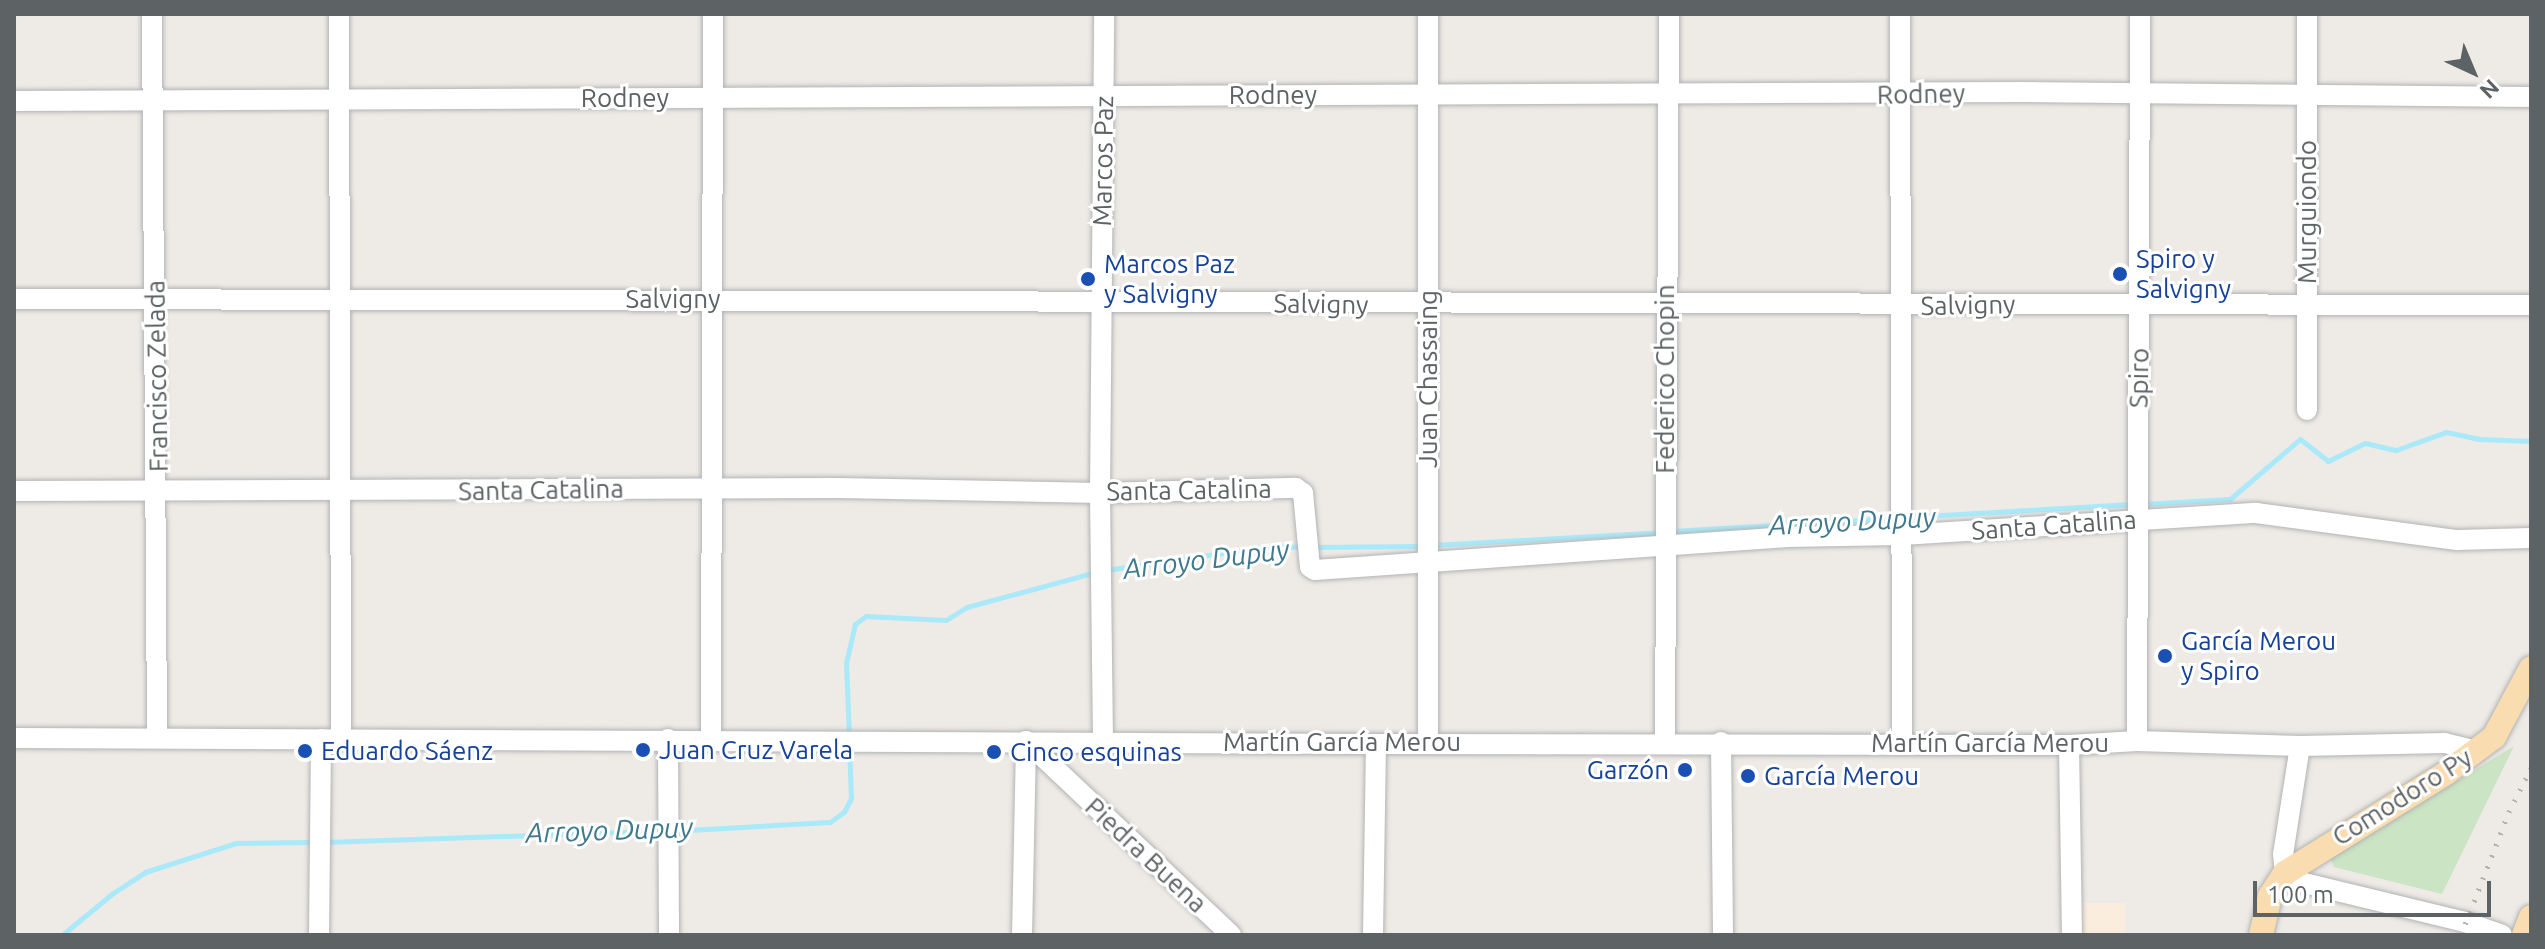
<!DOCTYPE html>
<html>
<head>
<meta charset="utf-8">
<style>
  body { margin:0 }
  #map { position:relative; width:2545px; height:949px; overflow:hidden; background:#eeeae5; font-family:Ubuntu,sans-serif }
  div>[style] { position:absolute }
  .commercial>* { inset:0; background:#fbeddd; transform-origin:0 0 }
  .green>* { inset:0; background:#cbe4c3 }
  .stream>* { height:5px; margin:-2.5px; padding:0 2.5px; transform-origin:2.5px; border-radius:2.5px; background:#aae9f9 }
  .roads { filter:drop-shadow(0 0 2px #b0b4b6) drop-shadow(0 0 2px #b0b4b6) }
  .minor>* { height:20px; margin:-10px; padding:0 10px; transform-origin:10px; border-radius:10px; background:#fff }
  .major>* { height:24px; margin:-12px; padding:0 12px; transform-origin:12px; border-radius:12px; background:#f9dcaf }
  .rail>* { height:5px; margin-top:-2.5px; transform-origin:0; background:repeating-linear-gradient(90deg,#b1b2b2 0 2px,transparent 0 12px) }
  .dots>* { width:22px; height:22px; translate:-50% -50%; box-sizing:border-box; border:4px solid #fff; border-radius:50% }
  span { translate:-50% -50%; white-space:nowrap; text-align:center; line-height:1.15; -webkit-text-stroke:6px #fff; paint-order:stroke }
  .street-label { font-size:26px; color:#5d6264 }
  .transit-label { font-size:26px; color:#164399 }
  .left { translate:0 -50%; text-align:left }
  .right { translate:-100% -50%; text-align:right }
  .water-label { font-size:28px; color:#3f7990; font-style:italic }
  .frame { position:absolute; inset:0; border:16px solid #5d6264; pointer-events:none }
  .north { position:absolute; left:2433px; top:32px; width:80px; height:80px; -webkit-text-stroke:6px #fff; paint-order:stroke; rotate:136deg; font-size:22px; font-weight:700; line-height:32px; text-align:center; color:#5d6264 }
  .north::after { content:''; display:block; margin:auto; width:28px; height:36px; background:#5d6264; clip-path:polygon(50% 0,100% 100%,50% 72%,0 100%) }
  .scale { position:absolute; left:2253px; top:881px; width:238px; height:36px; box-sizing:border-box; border:4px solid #5d6264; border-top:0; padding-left:10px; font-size:24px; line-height:28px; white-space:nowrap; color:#5d6264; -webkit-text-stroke:6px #fff; paint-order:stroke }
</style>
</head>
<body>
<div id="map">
  <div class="commercial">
    <i style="left:2082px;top:903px;width:43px;height:32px"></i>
  </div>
  <div class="green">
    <i style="clip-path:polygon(2514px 746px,2442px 894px,2334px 867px,2330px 858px)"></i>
  </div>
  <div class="stream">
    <i style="left:2142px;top:504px;width:88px;rotate:-3.3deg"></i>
    <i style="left:2230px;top:499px;width:92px;rotate:-40.6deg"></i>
    <i style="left:2300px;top:439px;width:36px;rotate:38deg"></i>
    <i style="left:2328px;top:461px;width:41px;rotate:-25.9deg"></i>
    <i style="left:2365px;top:443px;width:32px;rotate:13deg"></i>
    <i style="left:2396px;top:450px;width:53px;rotate:-19.8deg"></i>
    <i style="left:2446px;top:432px;width:34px;rotate:12deg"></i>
    <i style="left:2479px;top:439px;width:52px;rotate:2.2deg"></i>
    <i style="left:1907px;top:517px;width:225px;rotate:-3.3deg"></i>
    <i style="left:1671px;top:531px;width:226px;rotate:-3.3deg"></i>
    <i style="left:1432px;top:545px;width:229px;rotate:-3.2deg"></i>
    <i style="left:1312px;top:547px;width:110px;rotate:-0.5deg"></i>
    <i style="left:1106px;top:570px;width:166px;rotate:-8.3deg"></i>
    <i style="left:1270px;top:546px;width:32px;rotate:2deg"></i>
    <i style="left:849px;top:737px;width:74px;rotate:-92.3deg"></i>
    <i style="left:846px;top:663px;width:40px;rotate:-77deg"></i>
    <i style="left:855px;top:624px;width:14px;rotate:-36deg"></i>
    <i style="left:866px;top:616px;width:80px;rotate:2.9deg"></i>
    <i style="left:946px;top:620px;width:25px;rotate:-32deg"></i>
    <i style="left:967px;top:607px;width:134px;rotate:-15.2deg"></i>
    <i style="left:672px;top:831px;width:158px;rotate:-3.3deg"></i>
    <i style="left:830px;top:822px;width:17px;rotate:-36deg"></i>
    <i style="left:844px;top:812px;width:16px;rotate:-63deg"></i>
    <i style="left:851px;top:798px;width:51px;rotate:-92.2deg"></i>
    <i style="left:324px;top:842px;width:338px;rotate:-1.9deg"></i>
    <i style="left:62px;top:935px;width:66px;rotate:-39.5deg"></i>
    <i style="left:113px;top:893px;width:38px;rotate:-33deg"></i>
    <i style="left:145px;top:872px;width:96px;rotate:-17.7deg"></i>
    <i style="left:236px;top:843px;width:78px;rotate:-0.7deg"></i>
  </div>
  <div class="roads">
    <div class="minor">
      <i style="left:152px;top:14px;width:723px;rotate:89.6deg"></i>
      <i style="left:339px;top:14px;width:725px;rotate:89.84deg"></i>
      <i style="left:1900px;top:14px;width:730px;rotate:89.84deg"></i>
      <i style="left:14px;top:101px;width:2010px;rotate:-0.26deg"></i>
      <i style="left:2024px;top:92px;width:507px;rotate:0.57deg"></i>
      <i style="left:14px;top:299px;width:2517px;rotate:0.14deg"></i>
      <i style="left:2307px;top:410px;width:396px;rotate:-90deg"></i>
      <i style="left:14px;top:491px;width:824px;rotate:-0.21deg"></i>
      <i style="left:838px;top:488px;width:262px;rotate:1.1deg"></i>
      <i style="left:1100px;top:493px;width:196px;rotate:-1.5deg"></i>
      <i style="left:1296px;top:488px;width:9px;rotate:36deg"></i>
      <i style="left:1303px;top:493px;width:74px;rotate:84.6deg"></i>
      <i style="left:1310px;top:567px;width:6px;rotate:31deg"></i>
      <i style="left:1315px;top:570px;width:474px;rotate:-4deg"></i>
      <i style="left:1788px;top:537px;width:114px;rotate:-1deg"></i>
      <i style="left:1902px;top:535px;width:355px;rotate:-3.6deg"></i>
      <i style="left:2256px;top:513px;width:203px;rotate:7.7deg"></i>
      <i style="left:2457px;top:540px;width:74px;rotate:-1.5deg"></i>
      <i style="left:14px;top:738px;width:1362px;rotate:0.25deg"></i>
      <i style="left:1376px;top:744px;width:693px;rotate:0.08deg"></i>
      <i style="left:2069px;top:745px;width:68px;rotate:-3.4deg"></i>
      <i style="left:2137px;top:741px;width:163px;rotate:1.8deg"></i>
      <i style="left:2300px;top:746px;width:145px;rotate:-1.2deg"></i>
      <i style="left:2445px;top:743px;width:32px;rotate:14deg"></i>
      <i style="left:711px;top:738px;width:724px;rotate:-89.84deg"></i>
      <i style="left:668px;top:739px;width:196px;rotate:89.7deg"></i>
      <i style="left:1103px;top:740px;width:247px;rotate:-90.7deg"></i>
      <i style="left:1100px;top:493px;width:479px;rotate:-89.5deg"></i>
      <i style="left:1026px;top:741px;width:282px;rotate:43.4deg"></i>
      <i style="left:2137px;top:741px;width:727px;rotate:-89.76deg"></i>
      <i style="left:1721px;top:742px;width:193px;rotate:89.4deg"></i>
      <i style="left:1428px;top:743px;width:729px;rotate:-90deg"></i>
      <i style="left:1665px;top:743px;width:729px;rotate:-89.69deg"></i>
      <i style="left:2069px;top:745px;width:190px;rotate:89.1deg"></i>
      <i style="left:2300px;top:746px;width:109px;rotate:98.9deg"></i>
      <i style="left:2283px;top:854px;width:19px;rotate:84deg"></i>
      <i style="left:2285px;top:873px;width:14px;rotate:36deg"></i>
      <i style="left:2296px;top:881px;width:174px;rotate:13.6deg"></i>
      <i style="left:2465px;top:922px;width:39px;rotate:19deg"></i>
      <i style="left:319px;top:935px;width:196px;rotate:-89.4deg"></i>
      <i style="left:1022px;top:935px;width:194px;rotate:-88.8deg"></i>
      <i style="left:1373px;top:935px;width:191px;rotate:-89.1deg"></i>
    </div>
    <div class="major">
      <i style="left:2261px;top:935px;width:40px;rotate:-77deg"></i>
      <i style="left:2270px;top:896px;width:27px;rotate:-57deg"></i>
      <i style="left:2285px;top:873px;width:190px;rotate:-31.8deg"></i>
      <i style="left:2446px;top:773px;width:60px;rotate:-36.9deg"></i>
      <i style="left:2494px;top:737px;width:78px;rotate:-61.8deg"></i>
      <i style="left:2524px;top:935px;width:19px;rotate:-69deg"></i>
    </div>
  </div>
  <div class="rail">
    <i style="left:2461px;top:935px;width:132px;rotate:-68.7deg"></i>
    <i style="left:2509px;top:812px;width:49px;rotate:-63.4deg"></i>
  </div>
  <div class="dots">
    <i style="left:2120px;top:274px;background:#1a4fb4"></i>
    <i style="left:1088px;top:279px;background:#1a4fb4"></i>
    <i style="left:2165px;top:656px;background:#1a4fb4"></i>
    <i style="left:643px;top:750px;background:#1a4fb4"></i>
    <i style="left:305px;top:751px;background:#1a4fb4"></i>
    <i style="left:994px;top:752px;background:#1a4fb4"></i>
    <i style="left:1685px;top:770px;background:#1a4fb4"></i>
    <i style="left:1748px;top:776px;background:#1a4fb4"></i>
  </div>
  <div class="street-label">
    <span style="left:1921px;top:94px;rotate:-1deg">Rodney</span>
    <span style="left:1273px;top:95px">Rodney</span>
    <span style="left:625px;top:98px">Rodney</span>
    <span style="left:1103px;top:161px;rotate:-89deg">Marcos Paz</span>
    <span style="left:2307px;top:212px;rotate:-90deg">Murguiondo</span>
    <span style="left:673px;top:299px">Salvigny</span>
    <span style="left:1321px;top:304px;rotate:1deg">Salvigny</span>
    <span style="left:1968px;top:305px;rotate:-1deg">Salvigny</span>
    <span style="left:157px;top:376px;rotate:-91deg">Francisco Zelada</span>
    <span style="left:2139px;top:378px;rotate:-89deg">Spiro</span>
    <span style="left:1428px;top:379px;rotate:-90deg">Juan Chassaing</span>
    <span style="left:1665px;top:379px;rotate:-90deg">Federico Chopin</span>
    <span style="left:541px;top:490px;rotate:-1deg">Santa Catalina</span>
    <span style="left:1189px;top:490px;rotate:-1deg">Santa Catalina</span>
    <span style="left:2054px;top:525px;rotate:-4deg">Santa Catalina</span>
    <span style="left:1342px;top:742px">Martín García Merou</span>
    <span style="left:1990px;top:743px">Martín García Merou</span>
    <span style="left:2402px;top:797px;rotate:-32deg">Comodoro Py</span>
    <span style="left:1146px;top:855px;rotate:43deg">Piedra Buena</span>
  </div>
  <div class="transit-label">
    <span class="left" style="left:2136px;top:274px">Spiro y<br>Salvigny</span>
    <span class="left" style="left:1104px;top:279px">Marcos Paz<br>y Salvigny</span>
    <span class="left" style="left:2181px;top:656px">García Merou<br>y Spiro</span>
    <span class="left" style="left:659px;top:750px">Juan Cruz Varela</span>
    <span class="left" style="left:321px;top:751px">Eduardo Sáenz</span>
    <span class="left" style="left:1010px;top:752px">Cinco esquinas</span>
    <span class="right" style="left:1669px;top:770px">Garzón</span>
    <span class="left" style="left:1764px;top:776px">García Merou</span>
  </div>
  <div class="water-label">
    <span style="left:1852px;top:521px;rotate:-3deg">Arroyo Dupuy</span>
    <span style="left:1206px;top:559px;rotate:-7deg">Arroyo Dupuy</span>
    <span style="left:609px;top:830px;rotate:-2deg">Arroyo Dupuy</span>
  </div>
  <div class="frame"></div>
  <div class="north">N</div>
  <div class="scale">100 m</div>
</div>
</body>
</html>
